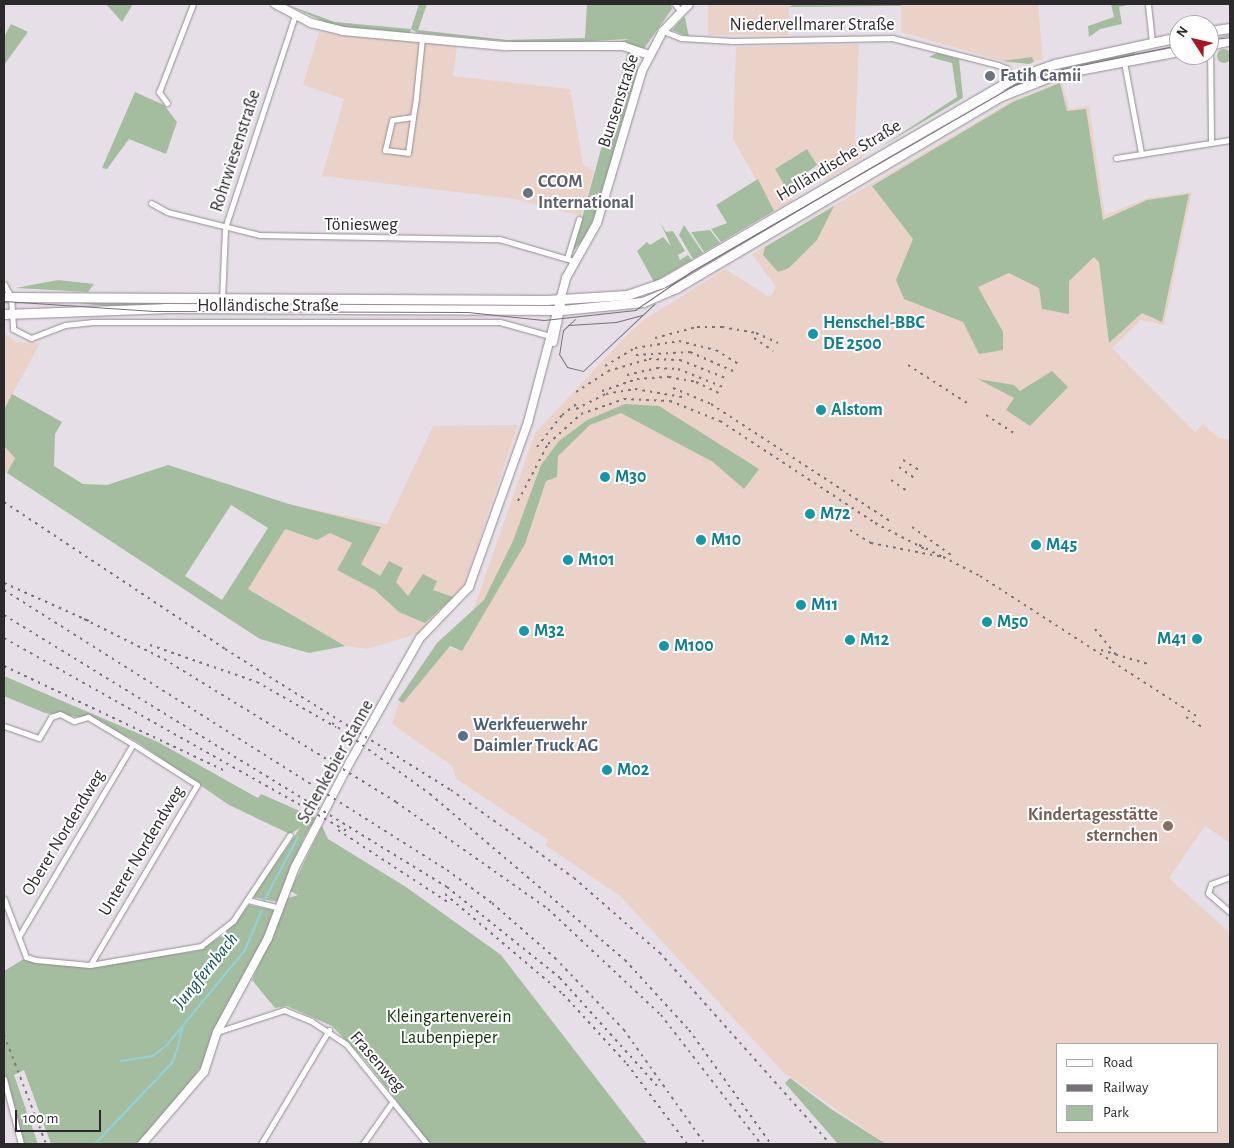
<!DOCTYPE html>
<html>
<head>
<meta charset="utf-8">
<style>
  body { margin:0 }
  #map { position:relative; width:1234px; height:1148px; overflow:hidden; background:#e7dfe7; font-family:"Alegreya Sans",sans-serif }
  div>[style] { position:absolute }
  .industrial>* { inset:0; background:#ebd2c9 }
  .education>* { inset:0; background:#ebd2cb; transform-origin:0 0 }
  .green>* { inset:0; background:#a4bd9f }
  .round { border-radius:50% }
  .stream>* { height:2px; margin:-1px; padding:0 1px; transform-origin:1px; border-radius:1px; background:#8fd3de }
  .roads { filter:drop-shadow(0 0 1px #938b93) drop-shadow(0 0 1px #938b93) }
  .street>* { height:5px; margin:-2.5px; padding:0 2.5px; transform-origin:2.5px; border-radius:2.5px; background:#fff }
  .secondary>* { height:8px; margin:-4px; padding:0 4px; transform-origin:4px; border-radius:4px; background:#fff }
  .primary>* { height:9px; margin:-4.5px; padding:0 4.5px; transform-origin:4.5px; border-radius:4.5px; background:#fff }
  .tram>* { height:1px; margin:-0.5px; padding:0 0.5px; transform-origin:0.5px; border-radius:0.5px; background:#777277 }
  .rail>* { height:2px; margin-top:-1px; transform-origin:0; background:repeating-linear-gradient(90deg,#777277 0 2.5px,transparent 0 7.5px) }
  .dots>* { width:14px; height:14px; translate:-50% -50%; box-sizing:border-box; border:2px solid #fff; border-radius:50% }
  span { translate:-50% -50%; white-space:nowrap; text-align:center; line-height:1.15; -webkit-text-stroke:4px #fff; paint-order:stroke }
  .street-label { font-size:18px; color:#2c292c }
  .worship-label { font-size:18px; color:#5b616d; font-weight:700 }
  .left { translate:0 -50%; text-align:left }
  .culture-label { font-size:18px; color:#0d838f; font-weight:700 }
  .right { translate:-100% -50%; text-align:right }
  .service-label { font-size:18px; color:#4e5e75; font-weight:700 }
  .education-label { font-size:18px; color:#785e54; font-weight:700 }
  .park-label { font-size:18px; color:#0f3207 }
  .water-label { font-size:19px; color:#155058; font-style:italic }
  .frame { position:absolute; inset:0; border:5px solid #2c292c; pointer-events:none }
  .legend { position:absolute; left:1056px; top:1043px; width:162px; height:90px; box-sizing:border-box; background:#fff; border:1px solid #aba9ab; margin:0; padding:6px 9px; list-style:none; font-size:15px; color:#2c292c }
  .legend li { display:flex; align-items:center; gap:10px; height:25px }
  .legend b { width:25px; border:1px solid #aba9ab }
  .north { position:absolute; left:1169px; top:15px; width:50px; height:50px; box-sizing:border-box; background:#fff; border:1px solid #aba9ab; border-radius:50%; rotate:305deg; font-size:14px; font-weight:700; line-height:20px; text-align:center; color:#2c292c }
  .north::after { content:''; display:block; margin:auto; width:18px; height:22px; background:#aa1521; clip-path:polygon(50% 0,100% 100%,50% 72%,0 100%) }
  .scale { position:absolute; left:15px; top:1110px; width:86px; height:22px; box-sizing:border-box; border:2px solid #2c292c; border-top:0; padding-left:6px; font-size:15px; line-height:18px; white-space:nowrap; color:#2c292c; -webkit-text-stroke:4px #fff; paint-order:stroke }
</style>
</head>
<body>
<div id="map">
  <div class="industrial">
    <i style="clip-path:polygon(708px 4px,795px 4px,789px 7px,788px 35px,708px 35px)"></i>
    <i style="clip-path:polygon(901px 4px,1038px 4px,1043px 60px,1009px 63px,901px 32px)"></i>
    <i style="clip-path:polygon(319px 32px,457px 46px,453px 76px,570px 89px,583px 164px,594px 171px,581px 216px,514px 199px,322px 176px,344px 99px,303px 85px)"></i>
    <i style="clip-path:polygon(859px 44px,855px 140px,864px 157px,826px 180px,807px 149px,775px 169px,793px 200px,774px 211px,733px 139px,736px 47px)"></i>
    <i style="clip-path:polygon(evenodd,1062px 81px,1069px 109px,1089px 106px,1105px 215px,1147px 198px,1192px 192px,1164px 325px,1141px 320px,1112px 348px,1195px 432px,1203px 424px,1219px 438px,1230px 440px,1230px 843px,1205px 826px,1169px 878px,1230px 933px,1230px 1144px,886px 1144px,784px 1073px,620px 896px,545px 845px,548px 840px,456px 779px,452px 766px,392px 724px,399px 702px,446px 646px,459px 651px,535px 433px,628px 334px,645px 319px,725px 269px,770px 297px,776px 287px,752px 254px,1012px 101px,1062px 81px,1058px 1044px,1218px 1044px,1218px 1132px,1058px 1132px,1058px 1044px)"></i>
    <i style="clip-path:polygon(4px 333px,16px 342px,40px 343px,4px 410px)"></i>
    <i style="clip-path:polygon(518px 425px,463px 588px,453px 603px,417px 634px,367px 649px,345px 646px,240px 584px,289px 505px,387px 524px,433px 426px)"></i>
    <i style="clip-path:polygon(4px 446px,16px 458px,7px 473px,4px 471px)"></i>
  </div>
  <div class="education">
    <i style="left:1158px;top:798px;width:49px;height:35px;rotate:35deg"></i>
  </div>
  <div class="green">
    <i style="clip-path:polygon(106px 4px,133px 4px,122px 22px)"></i>
    <i style="clip-path:polygon(285px 4px,335px 22px,411px 29px,419px 4px,427px 4px,418px 30px,507px 40px,585px 38px,587px 4px,671px 4px,672px 9px,636px 60px,638px 70px,596px 212px,586px 237px,573px 251px,628px 51px,618px 42px,629px 39px,537px 44px,418px 33px,411px 29px,410px 33px,334px 26px)"></i>
    <i style="clip-path:polygon(795px 4px,901px 4px,901px 6px,789px 7px)"></i>
    <i style="clip-path:polygon(1111px 4px,1132px 4px,1119px 7px,1122px 24px,1100px 29px,1089px 37px,1088px 26px,1114px 17px)"></i>
    <i style="clip-path:polygon(684px 17px,685px 18px,689px 37px,672px 30px)"></i>
    <i style="clip-path:polygon(11px 24px,28px 32px,4px 65px,4px 37px)"></i>
    <i class="round" style="left:1217px;top:49px;width:14px;height:14px"></i>
    <i style="clip-path:polygon(1135px 51px,1135px 55px,1036px 78px,749px 242px,747px 238px,998px 89px,1036px 73px)"></i>
    <i style="clip-path:polygon(937px 53px,959px 59px,963px 98px,879px 148px,957px 97px,952px 63px,929px 57px)"></i>
    <i style="clip-path:polygon(1032px 57px,1034px 62px,1029px 64px,1002px 61px)"></i>
    <i style="clip-path:polygon(1060px 83px,1067px 111px,1086px 109px,1103px 220px,1147px 200px,1189px 194px,1162px 322px,1142px 313px,1109px 343px,1099px 262px,1094px 257px,1069px 281px,1069px 314px,1042px 309px,1039px 288px,1009px 273px,978px 287px,1003px 332px,1003px 350px,979px 354px,963px 322px,904px 299px,896px 280px,913px 239px,872px 186px,1013px 102px)"></i>
    <i style="clip-path:polygon(135px 92px,164px 105px,177px 122px,166px 154px,129px 139px,107px 169px,102px 168px)"></i>
    <i style="clip-path:polygon(807px 149px,817px 165px,786px 188px,775px 169px)"></i>
    <i style="clip-path:polygon(758px 179px,774px 211px,721px 242px,711px 229px,727px 223px,716px 205px)"></i>
    <i style="clip-path:polygon(834px 206px,817px 240px,789px 268px,778px 272px,763px 255px,765px 247px)"></i>
    <i style="clip-path:polygon(660px 222px,666px 232px,673px 231px,685px 251px,678px 255px,680px 260px,688px 255px,692px 260px,654px 282px,637px 251px,647px 242px,650px 245px,663px 237px,671px 246px)"></i>
    <i style="clip-path:polygon(684px 225px,703px 253px,693px 259px,679px 235px)"></i>
    <i style="clip-path:polygon(710px 230px,720px 243px,704px 252px,691px 232px)"></i>
    <i style="clip-path:polygon(58px 280px,94px 284px,88px 292px,16px 288px)"></i>
    <i style="clip-path:polygon(75px 300px,154px 303px,462px 303px,123px 308px,70px 302px)"></i>
    <i style="clip-path:polygon(1052px 371px,1068px 387px,1030px 426px,1006px 410px,1014px 398px,978px 379px,1014px 385px,1020px 391px)"></i>
    <i style="clip-path:polygon(evenodd,12px 394px,62px 422px,55px 434px,54px 466px,83px 484px,107px 485px,168px 465px,289px 504px,381px 527px,361px 564px,380px 576px,389px 561px,403px 568px,396px 582px,408px 596px,423px 574px,437px 581px,433px 590px,453px 597px,425px 623px,399px 612px,375px 590px,337px 570px,352px 543px,330px 533px,317px 540px,285px 529px,248px 589px,345px 646px,309px 653px,260px 639px,7px 473px,15px 458px,4px 446px,4px 410px,12px 394px,231px 505px,268px 528px,222px 600px,185px 576px,231px 505px)"></i>
    <i style="clip-path:polygon(625px 404px,659px 406px,759px 469px,744px 489px,713px 462px,621px 413px,590px 425px,558px 456px,557px 477px,546px 481px,525px 544px,462px 651px,450px 646px,403px 703px,398px 700px,437px 643px,484px 600px,513px 541px,541px 465px,559px 441px,587px 420px)"></i>
    <i style="clip-path:polygon(4px 676px,158px 742px,258px 798px,261px 794px,316px 818px,316px 828px,311px 826px,304px 838px,278px 902px,253px 897px,300px 828px,290px 834px,229px 805px,136px 741px,89px 718px,45px 713px,4px 696px)"></i>
    <i style="clip-path:polygon(322px 826px,328px 839px,406px 887px,501px 955px,647px 1144px,430px 1144px,365px 1060px,332px 1026px,287px 1006px,275px 1008px,252px 980px,288px 898px,298px 895px,290px 891px)"></i>
    <i style="clip-path:polygon(249px 905px,274px 910px,271px 925px,201px 1067px,157px 1124px,135px 1144px,51px 1144px,24px 1070px,14px 1075px,38px 1144px,24px 1144px,7px 1078px,4px 1079px,4px 971px,24px 959px,90px 966px,197px 951px,222px 936px)"></i>
    <i style="clip-path:polygon(790px 1078px,831px 1109px,886px 1144px,838px 1144px,785px 1083px)"></i>
  </div>
  <div class="stream">
    <i style="left:264px;top:901px;width:72px;rotate:-62deg"></i>
    <i style="left:166px;top:1046px;width:124px;rotate:-50.5deg"></i>
    <i style="left:245px;top:950px;width:43px;rotate:-67deg"></i>
    <i style="left:177px;top:1050px;width:22px;rotate:-77deg"></i>
    <i style="left:121px;top:1061px;width:32px;rotate:-9deg"></i>
    <i style="left:153px;top:1056px;width:14px;rotate:-39deg"></i>
    <i style="left:95px;top:1144px;width:112px;rotate:-46.5deg"></i>
    <i style="left:172px;top:1063px;width:12px;rotate:-70deg"></i>
  </div>
  <div class="roads">
    <div class="street">
      <i style="left:675px;top:4px;width:9px;rotate:54deg"></i>
      <i style="left:1148px;top:4px;width:39px;rotate:84deg"></i>
      <i style="left:663px;top:31px;width:19px;rotate:21deg"></i>
      <i style="left:681px;top:38px;width:52px;rotate:3.3deg"></i>
      <i style="left:733px;top:41px;width:159px;rotate:-1.1deg"></i>
      <i style="left:892px;top:38px;width:109px;rotate:14.3deg"></i>
      <i style="left:998px;top:65px;width:9px;rotate:21deg"></i>
      <i style="left:1006px;top:68px;width:13px;rotate:61deg"></i>
      <i style="left:1210px;top:45px;width:97px;rotate:89.4deg"></i>
      <i style="left:1124px;top:62px;width:93px;rotate:79.4deg"></i>
      <i style="left:167px;top:103px;width:14px;rotate:-126deg"></i>
      <i style="left:159px;top:92px;width:94px;rotate:-68.9deg"></i>
      <i style="left:413px;top:117px;width:21px;rotate:172deg"></i>
      <i style="left:392px;top:120px;width:31px;rotate:103deg"></i>
      <i style="left:385px;top:150px;width:23px;rotate:7deg"></i>
      <i style="left:408px;top:153px;width:36px;rotate:-82deg"></i>
      <i style="left:413px;top:117px;width:20px;rotate:-81deg"></i>
      <i style="left:416px;top:97px;width:59px;rotate:-84.2deg"></i>
      <i style="left:1116px;top:158px;width:115px;rotate:-9deg"></i>
      <i style="left:151px;top:203px;width:18px;rotate:29deg"></i>
      <i style="left:167px;top:212px;width:96px;rotate:13.9deg"></i>
      <i style="left:260px;top:235px;width:239px;rotate:1deg"></i>
      <i style="left:499px;top:239px;width:78px;rotate:16.3deg"></i>
      <i style="left:567px;top:258px;width:41px;rotate:-72.9deg"></i>
      <i style="left:4px;top:284px;width:15px;rotate:62deg"></i>
      <i style="left:11px;top:297px;width:32px;rotate:86deg"></i>
      <i style="left:13px;top:329px;width:20px;rotate:27deg"></i>
      <i style="left:31px;top:338px;width:36px;rotate:-21deg"></i>
      <i style="left:65px;top:325px;width:28px;rotate:-6deg"></i>
      <i style="left:93px;top:322px;width:407px"></i>
      <i style="left:500px;top:322px;width:52px;rotate:15.6deg"></i>
      <i style="left:222px;top:300px;width:72px;rotate:-87.6deg"></i>
      <i style="left:225px;top:228px;width:224px;rotate:-71.8deg"></i>
      <i style="left:4px;top:726px;width:37px;rotate:19deg"></i>
      <i style="left:39px;top:738px;width:24px;rotate:-60deg"></i>
      <i style="left:51px;top:717px;width:9px;rotate:-18deg"></i>
      <i style="left:60px;top:714px;width:16px;rotate:27deg"></i>
      <i style="left:74px;top:721px;width:15px;rotate:-16deg"></i>
      <i style="left:88px;top:717px;width:52px;rotate:31deg"></i>
      <i style="left:1230px;top:877px;width:20px;rotate:160deg"></i>
      <i style="left:1211px;top:884px;width:9px;rotate:108deg"></i>
      <i style="left:1208px;top:893px;width:29px;rotate:41deg"></i>
      <i style="left:4px;top:899px;width:62px;rotate:69.2deg"></i>
      <i style="left:26px;top:957px;width:10px;rotate:17deg"></i>
      <i style="left:36px;top:960px;width:54px;rotate:5.3deg"></i>
      <i style="left:90px;top:965px;width:113px;rotate:-9.7deg"></i>
      <i style="left:201px;top:946px;width:41px;rotate:-38deg"></i>
      <i style="left:233px;top:921px;width:103px;rotate:-56.5deg"></i>
      <i style="left:248px;top:900px;width:33px;rotate:14deg"></i>
      <i style="left:19px;top:936px;width:223px;rotate:-59.3deg"></i>
      <i style="left:133px;top:744px;width:76px;rotate:32.6deg"></i>
      <i style="left:197px;top:785px;width:209px;rotate:120.7deg"></i>
      <i style="left:217px;top:1032px;width:71px;rotate:-18.2deg"></i>
      <i style="left:284px;top:1010px;width:29px;rotate:22deg"></i>
      <i style="left:311px;top:1021px;width:42px;rotate:33.3deg"></i>
      <i style="left:346px;top:1044px;width:129px;rotate:51deg"></i>
      <i style="left:4px;top:1079px;width:67px;rotate:75.3deg"></i>
      <i style="left:261px;top:1144px;width:133px;rotate:-59.2deg"></i>
      <i style="left:363px;top:1144px;width:52px;rotate:-55.1deg"></i>
    </div>
    <div class="secondary">
      <i style="left:275px;top:4px;width:41px;rotate:27.8deg"></i>
      <i style="left:311px;top:23px;width:33px;rotate:14deg"></i>
      <i style="left:343px;top:31px;width:164px;rotate:5.3deg"></i>
      <i style="left:506px;top:46px;width:117px"></i>
      <i style="left:623px;top:46px;width:28px;rotate:19deg"></i>
      <i style="left:553px;top:342px;width:38px;rotate:-78deg"></i>
      <i style="left:142px;top:1144px;width:95px;rotate:-49.3deg"></i>
      <i style="left:204px;top:1072px;width:42px;rotate:-72deg"></i>
      <i style="left:217px;top:1032px;width:107px;rotate:-61.5deg"></i>
      <i style="left:268px;top:938px;width:76px;rotate:-69.2deg"></i>
      <i style="left:295px;top:867px;width:119px;rotate:-62.4deg"></i>
      <i style="left:350px;top:762px;width:142px;rotate:-60.6deg"></i>
      <i style="left:420px;top:638px;width:71px;rotate:-46.1deg"></i>
      <i style="left:469px;top:587px;width:175px;rotate:-70.3deg"></i>
      <i style="left:528px;top:422px;width:149px;rotate:-75.2deg"></i>
      <i style="left:566px;top:278px;width:63px;rotate:-60.6deg"></i>
      <i style="left:597px;top:223px;width:159px;rotate:-73.5deg"></i>
      <i style="left:642px;top:71px;width:45px;rotate:-62.3deg"></i>
      <i style="left:663px;top:31px;width:37px;rotate:-46deg"></i>
    </div>
    <div class="primary">
      <i style="left:1209px;top:31px;width:21px;rotate:-8deg"></i>
      <i style="left:1209px;top:45px;width:22px;rotate:-13deg"></i>
      <i style="left:4px;top:297px;width:542px;rotate:0.32deg"></i>
      <i style="left:546px;top:300px;width:81px;rotate:-3.5deg"></i>
      <i style="left:627px;top:295px;width:37px;rotate:-19deg"></i>
      <i style="left:662px;top:283px;width:405px;rotate:-30.2deg"></i>
      <i style="left:1012px;top:79px;width:46px;rotate:-19.2deg"></i>
      <i style="left:1055px;top:64px;width:127px;rotate:-12.3deg"></i>
      <i style="left:4px;top:314px;width:160px;rotate:-2.1deg"></i>
      <i style="left:164px;top:308px;width:398px;rotate:0.3deg"></i>
      <i style="left:562px;top:310px;width:81px;rotate:-5.6deg"></i>
      <i style="left:643px;top:302px;width:36px;rotate:-23deg"></i>
      <i style="left:676px;top:288px;width:377px;rotate:-30.6deg"></i>
      <i style="left:1001px;top:96px;width:60px;rotate:-21.4deg"></i>
      <i style="left:1057px;top:74px;width:124px;rotate:-10.7deg"></i>
    </div>
  </div>
  <div class="tram">
    <i style="left:1209px;top:40px;width:21px;rotate:-8deg"></i>
    <i style="left:4px;top:301px;width:150px;rotate:3.8deg"></i>
    <i style="left:154px;top:311px;width:314px;rotate:0.2deg"></i>
    <i style="left:468px;top:312px;width:76px;rotate:6deg"></i>
    <i style="left:544px;top:320px;width:92px;rotate:-6.3deg"></i>
    <i style="left:635px;top:310px;width:69px;rotate:-34.4deg"></i>
    <i style="left:692px;top:271px;width:372px;rotate:-30deg"></i>
    <i style="left:1014px;top:85px;width:51px;rotate:-18.4deg"></i>
    <i style="left:1062px;top:69px;width:119px;rotate:-11.6deg"></i>
    <i style="left:575px;top:319px;width:16px;rotate:137deg"></i>
    <i style="left:563px;top:330px;width:24px;rotate:99deg"></i>
    <i style="left:559px;top:354px;width:15px;rotate:58deg"></i>
    <i style="left:567px;top:367px;width:16px;rotate:14deg"></i>
    <i style="left:583px;top:371px;width:98px;rotate:-43.3deg"></i>
    <i style="left:568px;top:325px;width:48px;rotate:-3.6deg"></i>
    <i style="left:616px;top:322px;width:27px;rotate:-15deg"></i>
  </div>
  <div class="rail">
    <i style="left:655px;top:338px;width:43px;rotate:-14.7deg"></i>
    <i style="left:697px;top:327px;width:25px"></i>
    <i style="left:722px;top:327px;width:35px;rotate:10deg"></i>
    <i style="left:756px;top:333px;width:24px;rotate:24deg"></i>
    <i style="left:754px;top:338px;width:23px;rotate:34deg"></i>
    <i style="left:636px;top:355px;width:54px;rotate:-3.2deg"></i>
    <i style="left:690px;top:352px;width:47px;rotate:23.8deg"></i>
    <i style="left:908px;top:365px;width:70px;rotate:32.8deg"></i>
    <i style="left:605px;top:366px;width:35px;rotate:-31deg"></i>
    <i style="left:635px;top:348px;width:45px;rotate:-9deg"></i>
    <i style="left:679px;top:341px;width:38px;rotate:14deg"></i>
    <i style="left:716px;top:350px;width:26px;rotate:32deg"></i>
    <i style="left:627px;top:375px;width:31px;rotate:-13deg"></i>
    <i style="left:657px;top:368px;width:21px;rotate:3deg"></i>
    <i style="left:678px;top:369px;width:48px;rotate:21.8deg"></i>
    <i style="left:673px;top:388px;width:41px;rotate:22.8deg"></i>
    <i style="left:711px;top:404px;width:214px;rotate:33.2deg"></i>
    <i style="left:602px;top:391px;width:37px;rotate:-19deg"></i>
    <i style="left:637px;top:379px;width:32px;rotate:-4deg"></i>
    <i style="left:669px;top:377px;width:27px;rotate:10deg"></i>
    <i style="left:696px;top:382px;width:25px;rotate:26deg"></i>
    <i style="left:576px;top:392px;width:38px;rotate:-33deg"></i>
    <i style="left:608px;top:371px;width:43px;rotate:-16.3deg"></i>
    <i style="left:649px;top:359px;width:31px;rotate:2deg"></i>
    <i style="left:680px;top:360px;width:52px;rotate:21.6deg"></i>
    <i style="left:576px;top:409px;width:34px;rotate:-27deg"></i>
    <i style="left:606px;top:394px;width:29px;rotate:-10deg"></i>
    <i style="left:635px;top:389px;width:48px;rotate:9.7deg"></i>
    <i style="left:986px;top:415px;width:37px;rotate:33deg"></i>
    <i style="left:537px;top:447px;width:41px;rotate:-52deg"></i>
    <i style="left:562px;top:415px;width:21px;rotate:-37deg"></i>
    <i style="left:903px;top:460px;width:22px;rotate:32deg"></i>
    <i style="left:899px;top:467px;width:22px;rotate:36deg"></i>
    <i style="left:891px;top:480px;width:22px;rotate:34deg"></i>
    <i style="left:518px;top:501px;width:64px;rotate:-62.2deg"></i>
    <i style="left:548px;top:444px;width:45px;rotate:-42.3deg"></i>
    <i style="left:581px;top:414px;width:46px;rotate:-19.2deg"></i>
    <i style="left:624px;top:399px;width:46px;rotate:2.5deg"></i>
    <i style="left:670px;top:401px;width:54px;rotate:21.8deg"></i>
    <i style="left:720px;top:421px;width:186px;rotate:33.3deg"></i>
    <i style="left:875px;top:523px;width:56px;rotate:27.5deg"></i>
    <i style="left:4px;top:502px;width:265px;rotate:33.6deg"></i>
    <i style="left:225px;top:649px;width:266px;rotate:32deg"></i>
    <i style="left:451px;top:790px;width:151px;rotate:35.6deg"></i>
    <i style="left:574px;top:878px;width:114px;rotate:41.1deg"></i>
    <i style="left:660px;top:953px;width:256px;rotate:48.3deg"></i>
    <i style="left:912px;top:527px;width:52px;rotate:35.5deg"></i>
    <i style="left:850px;top:530px;width:25px;rotate:32deg"></i>
    <i style="left:871px;top:543px;width:73px;rotate:11deg"></i>
    <i style="left:943px;top:557px;width:42px;rotate:27.2deg"></i>
    <i style="left:980px;top:576px;width:260px;rotate:32.9deg"></i>
    <i style="left:919px;top:545px;width:27px;rotate:27deg"></i>
    <i style="left:4px;top:583px;width:93px;rotate:24.1deg"></i>
    <i style="left:4px;top:590px;width:524px;rotate:32.3deg"></i>
    <i style="left:447px;top:870px;width:56px;rotate:36.3deg"></i>
    <i style="left:492px;top:903px;width:84px;rotate:41.1deg"></i>
    <i style="left:555px;top:958px;width:100px;rotate:46.2deg"></i>
    <i style="left:624px;top:1030px;width:140px;rotate:54.6deg"></i>
    <i style="left:4px;top:615px;width:520px;rotate:31.55deg"></i>
    <i style="left:447px;top:887px;width:145px;rotate:38.8deg"></i>
    <i style="left:560px;top:978px;width:149px;rotate:48deg"></i>
    <i style="left:84px;top:619px;width:89px;rotate:26.6deg"></i>
    <i style="left:164px;top:659px;width:273px;rotate:31.6deg"></i>
    <i style="left:396px;top:802px;width:186px;rotate:35.1deg"></i>
    <i style="left:548px;top:909px;width:155px;rotate:43.2deg"></i>
    <i style="left:661px;top:1015px;width:163px;rotate:52.2deg"></i>
    <i style="left:1095px;top:629px;width:35px;rotate:51deg"></i>
    <i style="left:4px;top:638px;width:393px;rotate:29.4deg"></i>
    <i style="left:150px;top:645px;width:113px;rotate:19.1deg"></i>
    <i style="left:257px;top:682px;width:91px;rotate:29.7deg"></i>
    <i style="left:1101px;top:650px;width:49px;rotate:16.6deg"></i>
    <i style="left:4px;top:666px;width:247px;rotate:25.4deg"></i>
    <i style="left:1186px;top:717px;width:22px;rotate:32deg"></i>
    <i style="left:332px;top:723px;width:121px;rotate:35.9deg"></i>
    <i style="left:430px;top:794px;width:256px;rotate:40.4deg"></i>
    <i style="left:625px;top:960px;width:95px;rotate:47.6deg"></i>
    <i style="left:689px;top:1030px;width:140px;rotate:54.3deg"></i>
    <i style="left:338px;top:830px;width:133px;rotate:33.3deg"></i>
    <i style="left:445px;top:894px;width:155px;rotate:40.3deg"></i>
    <i style="left:563px;top:994px;width:95px;rotate:47.6deg"></i>
    <i style="left:627px;top:1064px;width:100px;rotate:53.1deg"></i>
    <i style="left:4px;top:1035px;width:117px;rotate:68.9deg"></i>
  </div>
  <div class="dots">
    <i style="left:990px;top:76px;background:#6b7280"></i>
    <i style="left:528px;top:193px;background:#6b7280"></i>
    <i style="left:813px;top:334px;background:#0f9aa8"></i>
    <i style="left:821px;top:410px;background:#0f9aa8"></i>
    <i style="left:605px;top:477px;background:#0f9aa8"></i>
    <i style="left:810px;top:514px;background:#0f9aa8"></i>
    <i style="left:701px;top:540px;background:#0f9aa8"></i>
    <i style="left:1036px;top:545px;background:#0f9aa8"></i>
    <i style="left:568px;top:560px;background:#0f9aa8"></i>
    <i style="left:801px;top:605px;background:#0f9aa8"></i>
    <i style="left:987px;top:622px;background:#0f9aa8"></i>
    <i style="left:524px;top:631px;background:#0f9aa8"></i>
    <i style="left:1197px;top:639px;background:#0f9aa8"></i>
    <i style="left:850px;top:640px;background:#0f9aa8"></i>
    <i style="left:664px;top:646px;background:#0f9aa8"></i>
    <i style="left:463px;top:736px;background:#5c6f8a"></i>
    <i style="left:607px;top:770px;background:#0f9aa8"></i>
    <i style="left:1168px;top:826px;background:#8d6e63"></i>
  </div>
  <div class="street-label">
    <span style="left:812px;top:25px">Niedervellmarer Straße</span>
    <span style="left:619px;top:101px;rotate:-72deg">Bunsenstraße</span>
    <span style="left:236px;top:151px;rotate:-72deg">Rohrwiesenstraße</span>
    <span style="left:839px;top:161px;rotate:-31deg">Holländische Straße</span>
    <span style="left:361px;top:225px">Töniesweg</span>
    <span style="left:268px;top:306px">Holländische Straße</span>
    <span style="left:336px;top:762px;rotate:-61deg">Schenkebier Stanne</span>
    <span style="left:64px;top:833px;rotate:-59deg">Oberer Nordendweg</span>
    <span style="left:142px;top:851px;rotate:-59deg">Unterer Nordendweg</span>
    <span style="left:377px;top:1062px;rotate:49deg">Frasenweg</span>
  </div>
  <div class="worship-label">
    <span class="left" style="left:1000px;top:76px">Fatih Camii</span>
    <span class="left" style="left:538px;top:193px">CCOM<br>International</span>
  </div>
  <div class="culture-label">
    <span class="left" style="left:823px;top:334px">Henschel-BBC<br>DE 2500</span>
    <span class="left" style="left:831px;top:410px">Alstom</span>
    <span class="left" style="left:615px;top:477px">M30</span>
    <span class="left" style="left:820px;top:514px">M72</span>
    <span class="left" style="left:711px;top:540px">M10</span>
    <span class="left" style="left:1046px;top:545px">M45</span>
    <span class="left" style="left:578px;top:560px">M101</span>
    <span class="left" style="left:811px;top:605px">M11</span>
    <span class="left" style="left:997px;top:622px">M50</span>
    <span class="left" style="left:534px;top:631px">M32</span>
    <span class="right" style="left:1187px;top:639px">M41</span>
    <span class="left" style="left:860px;top:640px">M12</span>
    <span class="left" style="left:674px;top:646px">M100</span>
    <span class="left" style="left:617px;top:770px">M02</span>
  </div>
  <div class="service-label">
    <span class="left" style="left:473px;top:736px">Werkfeuerwehr<br>Daimler Truck AG</span>
  </div>
  <div class="education-label">
    <span class="right" style="left:1158px;top:826px">Kindertagesstätte<br>sternchen</span>
  </div>
  <div class="park-label">
    <span style="left:449px;top:1028px">Kleingartenverein<br>Laubenpieper</span>
  </div>
  <div class="water-label">
    <span style="left:206px;top:971px;rotate:-51deg">Jungfernbach</span>
  </div>
  <div class="frame"></div>
  <ul class="legend">
  <li><b style="height:6px;background:#fff"></b>Road</li>
  <li><b style="height:6px;background:#777277"></b>Railway</li>
  <li><b style="height:14px;background:#a4bd9f"></b>Park</li>
  </ul>
  <div class="north">N</div>
  <div class="scale">100 m</div>
</div>
</body>
</html>
